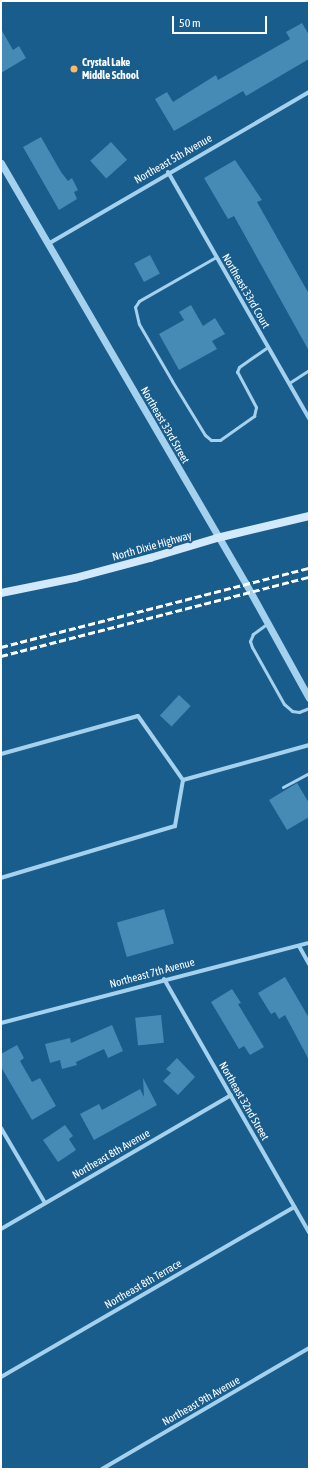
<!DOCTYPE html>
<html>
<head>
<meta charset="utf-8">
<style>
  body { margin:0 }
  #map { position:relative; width:310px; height:1470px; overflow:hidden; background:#195d8c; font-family:"Asap Condensed",sans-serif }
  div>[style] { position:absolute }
  .building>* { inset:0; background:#468ab6; transform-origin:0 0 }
  .service>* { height:3px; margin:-1.5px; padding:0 1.5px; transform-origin:1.5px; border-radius:1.5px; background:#a4d1ee }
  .minor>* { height:4px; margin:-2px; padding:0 2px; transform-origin:2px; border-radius:2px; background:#a4d1ee }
  .tertiary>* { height:7px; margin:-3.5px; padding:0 3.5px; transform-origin:3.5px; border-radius:3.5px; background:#a4d1ee }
  .secondary>* { height:8px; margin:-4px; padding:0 4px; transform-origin:4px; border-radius:4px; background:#d1e9fa }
  .rail>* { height:3px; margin-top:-1.5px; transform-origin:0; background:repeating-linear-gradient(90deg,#fff 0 7px,transparent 0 10px) }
  .dots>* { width:11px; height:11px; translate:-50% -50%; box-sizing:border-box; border:2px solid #195d8c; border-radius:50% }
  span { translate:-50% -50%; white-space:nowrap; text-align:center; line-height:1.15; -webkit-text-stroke:4px #195d8c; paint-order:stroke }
  .poi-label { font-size:11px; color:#fff; font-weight:700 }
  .left { translate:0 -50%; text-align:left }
  .street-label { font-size:11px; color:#fff }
  .frame { position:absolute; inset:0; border:2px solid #fff; pointer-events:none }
  .scale { position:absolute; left:172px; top:16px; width:95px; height:18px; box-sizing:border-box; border:2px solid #fff; border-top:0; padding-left:5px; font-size:12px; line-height:14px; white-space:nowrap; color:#fff; -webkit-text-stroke:3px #195d8c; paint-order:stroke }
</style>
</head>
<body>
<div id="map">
  <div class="building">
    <i style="clip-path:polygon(302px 23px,309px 35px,309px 59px,246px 96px,243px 91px,174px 131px,155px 99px,167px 92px,173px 102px,216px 75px,218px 80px,290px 39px,286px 32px)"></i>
    <i style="clip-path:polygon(1px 29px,13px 50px,19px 46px,26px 58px,1px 73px)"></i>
    <i style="clip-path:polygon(41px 137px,61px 172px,68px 181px,72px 178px,78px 190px,74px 192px,77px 199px,59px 210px,23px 147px)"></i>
    <i style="left:111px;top:142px;width:24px;height:28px;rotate:48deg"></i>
    <i style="clip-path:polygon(235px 160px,262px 200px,257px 202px,309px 294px,309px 351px,234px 216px,228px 219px,204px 178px)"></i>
    <i style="left:150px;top:255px;width:21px;height:18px;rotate:62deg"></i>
    <i style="clip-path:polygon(191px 305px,203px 326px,215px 318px,225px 334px,212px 341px,217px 349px,179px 370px,159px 334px,184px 320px,179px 312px)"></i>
    <i style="left:179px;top:695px;width:16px;height:28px;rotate:43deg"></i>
    <i style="clip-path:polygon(297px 783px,309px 803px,309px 817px,287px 830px,269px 800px)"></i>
    <i style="left:164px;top:909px;width:36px;height:49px;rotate:74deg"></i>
    <i style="clip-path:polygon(285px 977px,309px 1018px,309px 1060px,285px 1015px,279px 1019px,275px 1012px,271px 1014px,258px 993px)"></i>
    <i style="clip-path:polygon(232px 989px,241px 1003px,238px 1004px,264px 1047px,250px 1055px,244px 1046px,239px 1049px,211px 1002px)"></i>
    <i style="left:161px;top:1015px;width:28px;height:26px;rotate:84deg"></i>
    <i style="clip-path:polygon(112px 1025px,123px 1051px,108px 1058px,104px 1049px,76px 1062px,77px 1065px,62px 1069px,60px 1060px,50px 1063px,45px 1044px,70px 1038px,71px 1043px)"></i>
    <i style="clip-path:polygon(17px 1045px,24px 1058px,20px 1061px,32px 1082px,40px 1078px,56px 1106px,32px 1120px,1px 1067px,1px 1054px)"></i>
    <i style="clip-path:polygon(177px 1058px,195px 1077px,178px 1095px,163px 1081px,171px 1073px,166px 1069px)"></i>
    <i style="clip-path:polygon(143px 1078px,157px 1105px,94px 1140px,80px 1114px,99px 1104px,102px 1110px,140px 1089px,144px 1097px)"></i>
    <i style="clip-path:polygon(65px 1125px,73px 1136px,69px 1139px,76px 1150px,58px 1162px,43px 1140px)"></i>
  </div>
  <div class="service">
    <i style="left:216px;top:257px;width:89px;rotate:150.3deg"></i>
    <i style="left:139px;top:301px;width:7px;rotate:124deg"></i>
    <i style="left:135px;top:307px;width:17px;rotate:77deg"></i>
    <i style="left:139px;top:324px;width:66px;rotate:59.9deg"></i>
    <i style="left:172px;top:381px;width:63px;rotate:58.6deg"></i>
    <i style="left:205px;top:435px;width:8px;rotate:40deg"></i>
    <i style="left:211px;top:440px;width:9px"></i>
    <i style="left:220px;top:440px;width:42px;rotate:-35.2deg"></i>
    <i style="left:254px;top:416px;width:9px;rotate:-77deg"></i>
    <i style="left:256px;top:407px;width:40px;rotate:-118deg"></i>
    <i style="left:237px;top:372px;width:5px;rotate:-68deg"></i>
    <i style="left:239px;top:367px;width:35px;rotate:-35deg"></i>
    <i style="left:289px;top:383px;width:24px;rotate:-33deg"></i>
    <i style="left:268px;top:623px;width:19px;rotate:144deg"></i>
    <i style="left:253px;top:634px;width:8px;rotate:113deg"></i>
    <i style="left:250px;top:641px;width:6px;rotate:72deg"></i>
    <i style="left:252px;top:647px;width:65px;rotate:60.7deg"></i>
    <i style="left:284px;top:704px;width:11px;rotate:41deg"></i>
    <i style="left:292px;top:711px;width:7px;rotate:8deg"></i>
    <i style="left:299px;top:712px;width:11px;rotate:-22deg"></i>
    <i style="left:283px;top:787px;width:30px;rotate:-28deg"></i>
  </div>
  <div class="minor">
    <i style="left:168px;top:172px;width:284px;rotate:60.2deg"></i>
    <i style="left:48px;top:244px;width:302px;rotate:-30.2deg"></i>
    <i style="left:1px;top:754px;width:142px;rotate:-15.5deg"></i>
    <i style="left:138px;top:716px;width:78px;rotate:54.9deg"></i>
    <i style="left:183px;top:780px;width:47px;rotate:99.9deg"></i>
    <i style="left:175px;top:826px;width:182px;rotate:163.4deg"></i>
    <i style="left:183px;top:780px;width:131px;rotate:-15.5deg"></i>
    <i style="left:299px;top:946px;width:21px;rotate:61deg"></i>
    <i style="left:164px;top:979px;width:292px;rotate:60.2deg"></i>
    <i style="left:1px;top:1023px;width:318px;rotate:-14.6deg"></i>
    <i style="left:1px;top:1128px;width:87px;rotate:59.6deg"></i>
    <i style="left:1px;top:1229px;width:266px;rotate:-30.2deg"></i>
    <i style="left:1px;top:1377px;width:339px;rotate:-30.1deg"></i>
    <i style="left:102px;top:1469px;width:240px;rotate:-30.3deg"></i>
  </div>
  <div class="tertiary">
    <i style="left:1px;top:163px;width:487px;rotate:59.8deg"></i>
    <i style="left:246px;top:584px;width:130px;rotate:61.1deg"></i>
  </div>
  <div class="secondary">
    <i style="left:1px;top:593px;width:76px;rotate:-11.5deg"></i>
    <i style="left:75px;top:578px;width:78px;rotate:-14.9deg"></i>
    <i style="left:150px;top:558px;width:70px;rotate:-16.6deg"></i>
    <i style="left:217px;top:538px;width:95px;rotate:-13.4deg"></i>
  </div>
  <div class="rail">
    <i style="left:1px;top:647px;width:318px;rotate:-14.4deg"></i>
    <i style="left:1px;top:656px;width:318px;rotate:-14.4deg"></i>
  </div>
  <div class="dots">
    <i style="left:74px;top:69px;background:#ffb961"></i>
  </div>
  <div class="poi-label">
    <span class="left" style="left:82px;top:69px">Crystal Lake<br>Middle School</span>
  </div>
  <div class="street-label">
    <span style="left:173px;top:159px;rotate:-30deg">Northeast 5th Avenue</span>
    <span style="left:246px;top:291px;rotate:60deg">Northeast 33rd Court</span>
    <span style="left:165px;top:425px;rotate:60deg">Northeast 33rd Street</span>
    <span style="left:152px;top:546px;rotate:-16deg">North Dixie Highway</span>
    <span style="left:152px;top:973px;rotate:-15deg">Northeast 7th Avenue</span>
    <span style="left:244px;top:1101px;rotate:60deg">Northeast 32nd Street</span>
    <span style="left:111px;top:1154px;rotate:-30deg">Northeast 8th Avenue</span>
    <span style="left:143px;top:1284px;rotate:-30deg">Northeast 8th Terrace</span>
    <span style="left:201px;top:1401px;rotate:-30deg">Northeast 9th Avenue</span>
  </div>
  <div class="frame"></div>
  <div class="scale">50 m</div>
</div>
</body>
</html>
